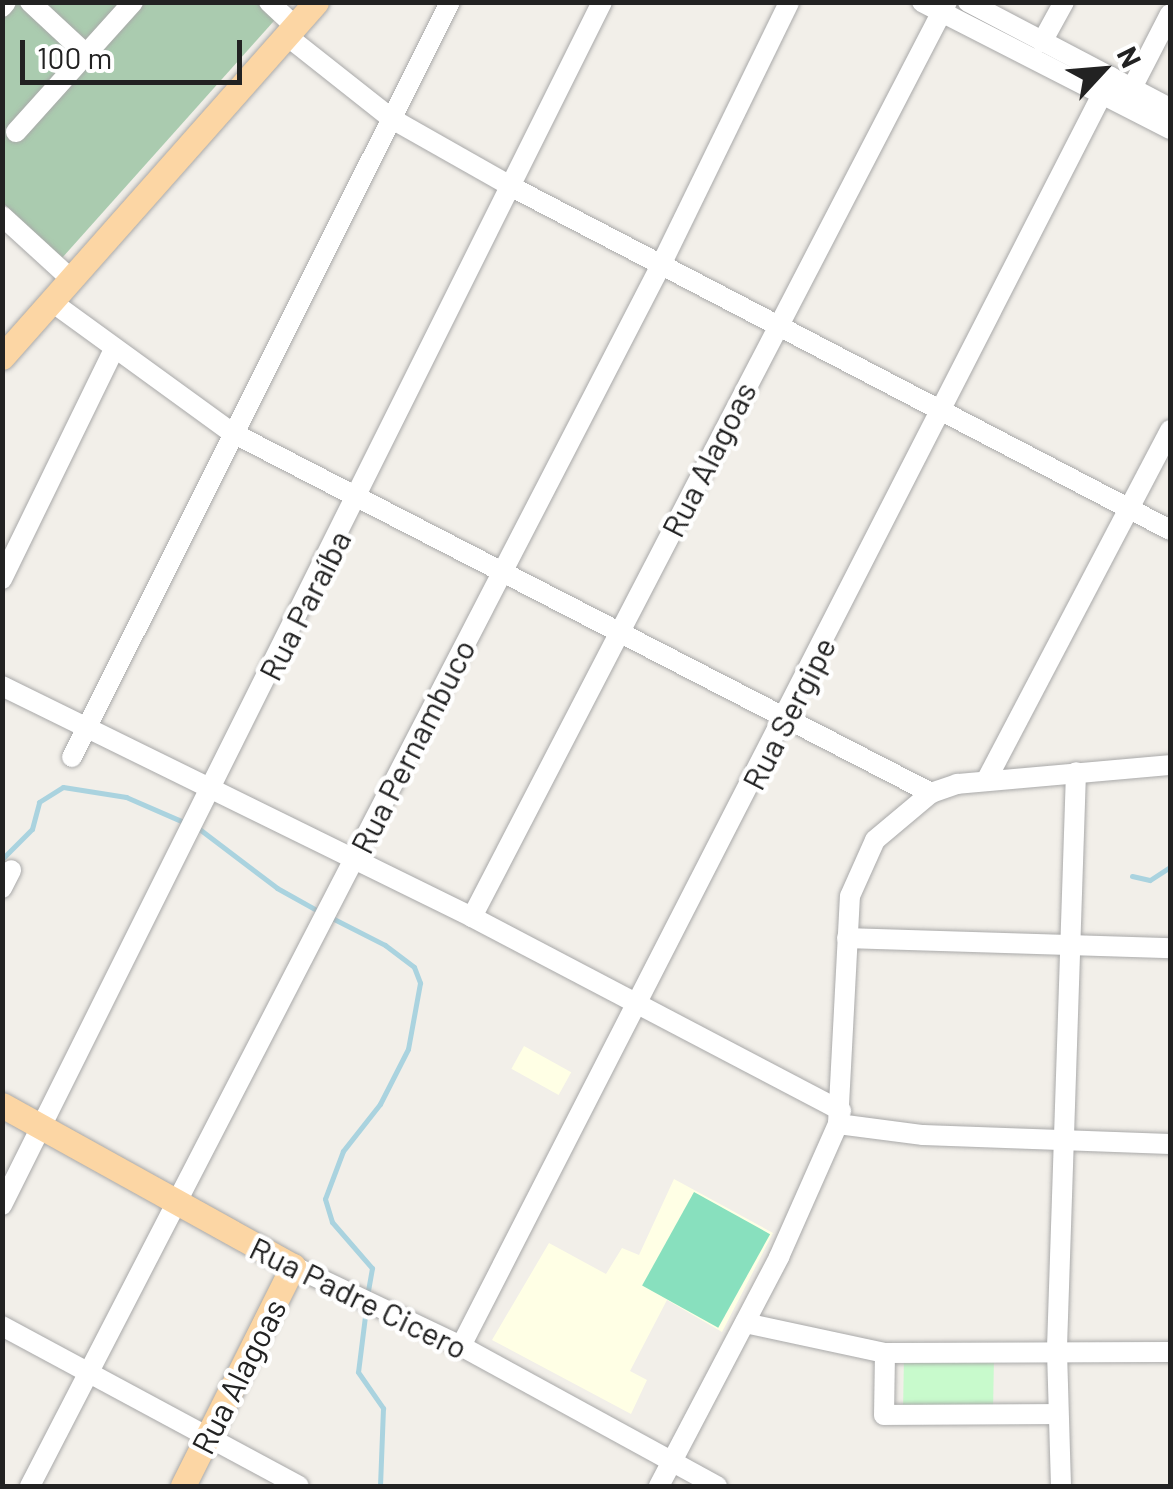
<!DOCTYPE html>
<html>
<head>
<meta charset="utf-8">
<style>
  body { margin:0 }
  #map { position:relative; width:1173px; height:1489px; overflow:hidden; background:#f2efe9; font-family:Barlow,sans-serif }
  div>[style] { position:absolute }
  .education>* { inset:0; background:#ffffe5; transform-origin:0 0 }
  .cemetery>* { inset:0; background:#aacbaf }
  .park>* { inset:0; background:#c8facc; transform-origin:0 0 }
  .pitch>* { inset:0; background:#88e0be; transform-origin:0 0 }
  .stream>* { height:5px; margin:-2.5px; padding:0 2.5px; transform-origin:2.5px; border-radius:2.5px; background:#aad3df }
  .roads { filter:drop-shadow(0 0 2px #a9a9a9) drop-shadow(0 0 2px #a9a9a9) }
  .minor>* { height:20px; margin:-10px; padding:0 10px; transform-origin:10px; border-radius:10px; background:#fff }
  .major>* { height:25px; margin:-12.5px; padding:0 12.5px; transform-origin:12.5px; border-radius:12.5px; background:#fcd6a4 }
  span { translate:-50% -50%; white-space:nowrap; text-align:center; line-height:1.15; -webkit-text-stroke:9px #fff; paint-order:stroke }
  .street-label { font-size:32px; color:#222 }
  .frame { position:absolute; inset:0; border:5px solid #222; pointer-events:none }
  .north { position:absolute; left:1053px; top:20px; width:100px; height:100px; -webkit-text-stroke:8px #fff; paint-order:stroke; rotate:64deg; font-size:28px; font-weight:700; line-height:40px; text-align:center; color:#222 }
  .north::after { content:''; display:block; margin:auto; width:35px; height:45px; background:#222; clip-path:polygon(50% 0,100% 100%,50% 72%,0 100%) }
  .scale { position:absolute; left:20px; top:40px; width:222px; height:45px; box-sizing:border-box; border:5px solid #222; border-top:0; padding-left:12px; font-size:30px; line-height:35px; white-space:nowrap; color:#222; -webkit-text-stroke:8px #fff; paint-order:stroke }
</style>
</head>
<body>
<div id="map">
  <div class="education">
    <i style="left:524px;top:1046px;width:54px;height:26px;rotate:29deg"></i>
    <i style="clip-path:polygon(674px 1179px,773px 1233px,722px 1332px,667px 1300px,630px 1371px,647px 1380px,631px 1414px,492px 1340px,549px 1243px,606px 1274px,622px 1248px,639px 1255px)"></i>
  </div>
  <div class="cemetery">
    <i style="clip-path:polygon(2px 3px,290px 3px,62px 258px,3px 203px)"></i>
  </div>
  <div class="park">
    <i style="left:904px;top:1355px;width:90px;height:50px;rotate:1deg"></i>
  </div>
  <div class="pitch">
    <i style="left:694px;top:1192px;width:87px;height:107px;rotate:29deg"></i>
  </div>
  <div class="stream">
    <i style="left:198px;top:828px;width:99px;rotate:37.2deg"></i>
    <i style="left:277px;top:888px;width:49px;rotate:29.2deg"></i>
    <i style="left:2px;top:859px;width:42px;rotate:-45deg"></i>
    <i style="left:32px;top:829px;width:28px;rotate:-75deg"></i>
    <i style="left:39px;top:802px;width:28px;rotate:-32deg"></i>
    <i style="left:63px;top:787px;width:64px;rotate:9deg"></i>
    <i style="left:126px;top:797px;width:68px;rotate:23.5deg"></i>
    <i style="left:1132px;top:876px;width:18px;rotate:13deg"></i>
    <i style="left:1150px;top:880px;width:24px;rotate:-33deg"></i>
    <i style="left:330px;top:917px;width:62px;rotate:27deg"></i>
    <i style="left:385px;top:945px;width:36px;rotate:37deg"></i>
    <i style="left:414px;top:967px;width:17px;rotate:69deg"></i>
    <i style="left:420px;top:983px;width:67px;rotate:100.3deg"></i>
    <i style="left:408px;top:1049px;width:62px;rotate:117deg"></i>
    <i style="left:380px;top:1104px;width:60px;rotate:128.2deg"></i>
    <i style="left:343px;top:1151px;width:51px;rotate:110.6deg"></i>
    <i style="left:325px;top:1199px;width:24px;rotate:73deg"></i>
    <i style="left:332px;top:1222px;width:61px;rotate:49deg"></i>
    <i style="left:372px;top:1268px;width:29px;rotate:100deg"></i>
    <i style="left:366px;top:1308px;width:64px;rotate:97.1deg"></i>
    <i style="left:358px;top:1372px;width:44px;rotate:55.2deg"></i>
    <i style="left:383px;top:1408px;width:78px;rotate:92.2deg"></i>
  </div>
  <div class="roads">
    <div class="minor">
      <i style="left:30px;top:2px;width:78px;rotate:42.9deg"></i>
      <i style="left:269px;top:2px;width:35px;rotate:43deg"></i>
      <i style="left:922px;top:2px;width:279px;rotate:27.1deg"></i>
      <i style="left:968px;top:2px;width:228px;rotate:27.7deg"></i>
      <i style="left:2px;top:7px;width:6px;rotate:-51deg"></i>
      <i style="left:287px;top:36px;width:134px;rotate:38.3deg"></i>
      <i style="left:392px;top:119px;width:138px;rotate:29.5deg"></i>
      <i style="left:512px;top:187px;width:742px;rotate:27.53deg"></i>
      <i style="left:1042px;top:42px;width:46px;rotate:-61.2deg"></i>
      <i style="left:1132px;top:88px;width:83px;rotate:-62.8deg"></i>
      <i style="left:16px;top:132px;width:175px;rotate:-48deg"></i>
      <i style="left:2px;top:216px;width:95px;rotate:42.4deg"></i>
      <i style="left:52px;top:302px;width:221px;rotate:36deg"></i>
      <i style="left:231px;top:432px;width:788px;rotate:27.28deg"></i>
      <i style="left:2px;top:579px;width:256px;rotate:-64deg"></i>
      <i style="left:2px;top:686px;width:524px;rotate:26.17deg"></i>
      <i style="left:472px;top:917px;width:417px;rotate:27.7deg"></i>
      <i style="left:72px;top:757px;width:844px;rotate:-63.4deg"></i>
      <i style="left:988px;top:777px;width:392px;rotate:-62.3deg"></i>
      <i style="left:2px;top:888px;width:20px;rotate:-63deg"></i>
      <i style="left:472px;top:917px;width:1031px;rotate:-62.57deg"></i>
      <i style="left:847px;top:938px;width:323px;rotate:1.8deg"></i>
      <i style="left:838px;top:1124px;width:86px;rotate:7.4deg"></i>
      <i style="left:923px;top:1135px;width:247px;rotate:2.1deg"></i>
      <i style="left:2px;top:1205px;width:1344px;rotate:-63.49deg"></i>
      <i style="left:293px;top:1266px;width:186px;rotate:25.5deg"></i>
      <i style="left:461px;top:1346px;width:292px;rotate:28.7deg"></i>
      <i style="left:745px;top:1323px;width:143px;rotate:12.1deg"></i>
      <i style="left:885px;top:1353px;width:285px;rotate:-0.2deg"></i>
      <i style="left:2px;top:1326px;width:337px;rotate:28.3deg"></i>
      <i style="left:461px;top:1346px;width:1426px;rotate:-62.88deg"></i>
      <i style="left:885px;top:1353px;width:62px;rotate:90.9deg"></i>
      <i style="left:884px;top:1415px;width:174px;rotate:-0.3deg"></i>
      <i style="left:30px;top:1486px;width:1374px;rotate:-62.67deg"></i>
      <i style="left:661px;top:265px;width:292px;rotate:-64deg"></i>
      <i style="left:659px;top:1486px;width:259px;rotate:-62.3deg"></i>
      <i style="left:779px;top:1257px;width:145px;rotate:-66.1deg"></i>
      <i style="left:838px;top:1124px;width:228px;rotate:-87deg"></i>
      <i style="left:850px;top:896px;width:61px;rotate:-65.9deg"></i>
      <i style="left:875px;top:840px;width:73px;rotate:-40deg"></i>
      <i style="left:931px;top:793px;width:28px;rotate:-19deg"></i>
      <i style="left:957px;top:784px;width:214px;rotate:-5.1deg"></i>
      <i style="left:1061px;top:1486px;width:138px;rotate:-91.7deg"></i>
      <i style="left:1057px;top:1348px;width:576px;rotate:-88.11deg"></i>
    </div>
    <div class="major">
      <i style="left:2px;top:357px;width:474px;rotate:-48.5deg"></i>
      <i style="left:2px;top:1105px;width:333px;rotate:29deg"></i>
      <i style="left:293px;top:1266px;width:246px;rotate:116.6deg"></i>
    </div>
  </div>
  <div class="street-label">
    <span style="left:708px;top:459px;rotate:-63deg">Rua Alagoas</span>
    <span style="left:304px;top:605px;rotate:-63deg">Rua Paraíba</span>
    <span style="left:788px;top:713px;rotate:-63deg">Rua Sergipe</span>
    <span style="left:412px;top:746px;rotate:-63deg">Rua Pernambuco</span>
    <span style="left:359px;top:1297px;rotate:26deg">Rua Padre Cicero</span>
    <span style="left:238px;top:1376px;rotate:-63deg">Rua Alagoas</span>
  </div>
  <div class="frame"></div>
  <div class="north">N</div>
  <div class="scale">100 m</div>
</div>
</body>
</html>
